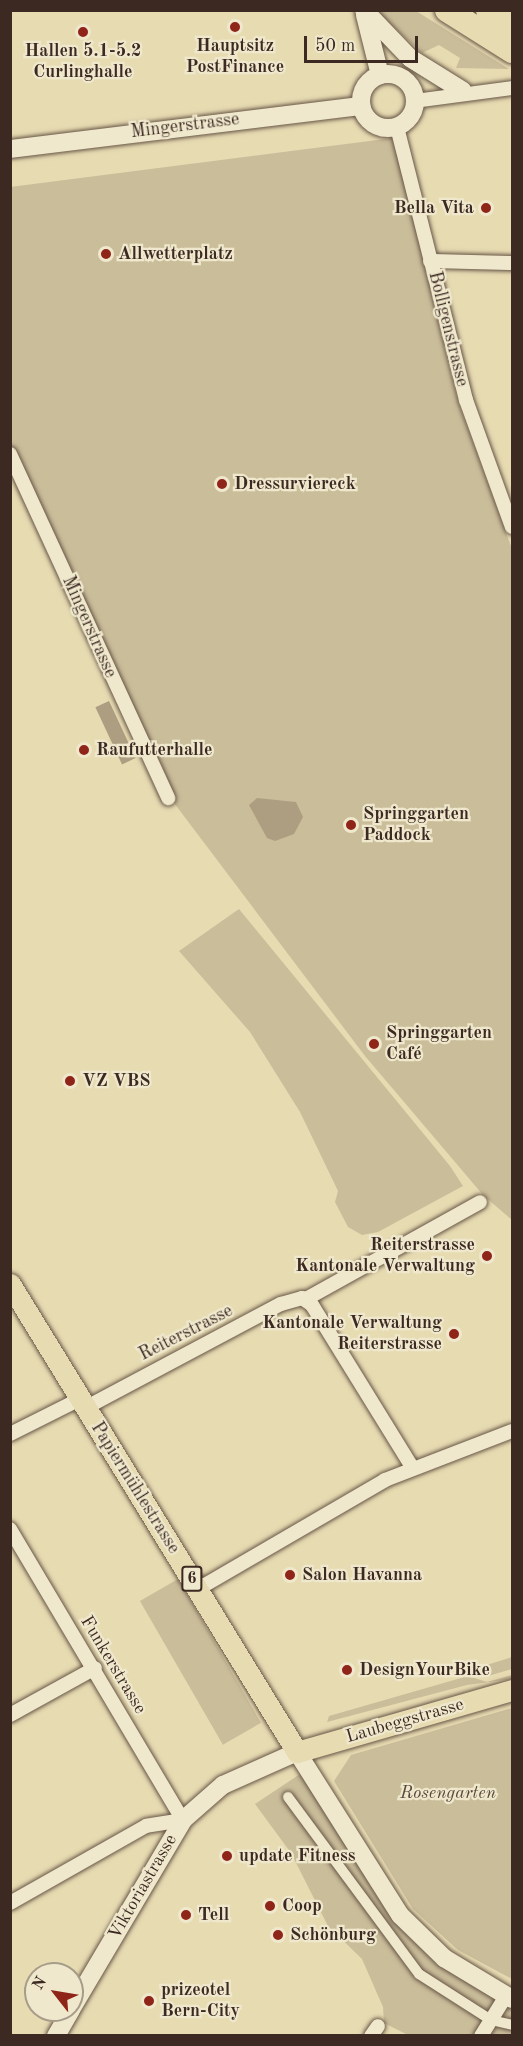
<!DOCTYPE html>
<html>
<head>
<meta charset="utf-8">
<style>
  body { margin:0 }
  #map { position:relative; width:523px; height:2046px; overflow:hidden; background:#e7dbb2; font-family:"Old Standard TT",serif }
  div>[style] { position:absolute }
  .green>* { inset:0; background:#cabd9a; transform-origin:0 0 }
  .water>* { inset:0; background:#ad9e81; transform-origin:0 0 }
  .roads { filter:drop-shadow(0 0 2px #675646) drop-shadow(0 0 2px #675646) }
  .pedestrian>* { height:10px; margin:-5px; padding:0 5px; transform-origin:5px; border-radius:5px; background:#efe8cd }
  .minor>* { height:14px; margin:-7px; padding:0 7px; transform-origin:7px; border-radius:7px; background:#efe8cd }
  .secondary>* { height:18px; margin:-9px; padding:0 9px; transform-origin:9px; border-radius:9px; background:#efe8cd }
  .secondary>.ring { margin:-9px; padding:0; box-sizing:content-box; background:none; border:18px solid #efe8cd; border-radius:50% }
  .primary>* { height:21px; margin:-10.5px; padding:0 10.5px; transform-origin:10.5px; border-radius:10.5px; background:#e7dbb2 }
  .motorway>* { height:24px; margin:-12px; padding:0 12px; transform-origin:12px; border-radius:12px; background:#e7dbb2 }
  .dots>* { width:16px; height:16px; translate:-50% -50%; box-sizing:border-box; border:3px solid #efe8cd; border-radius:50% }
  span { translate:-50% -50%; white-space:nowrap; text-align:center; line-height:1.15; -webkit-text-stroke:4.5px #efe8cd; paint-order:stroke }
  .shield-label span { padding:2px 4px; background:#efe8cd; border:2px solid; border-radius:4px; -webkit-text-stroke-width:0 }
  .shield-label { font-size:16px; color:#3c2922; font-weight:700 }
  .poi-label { font-size:18px; color:#3c2922; font-weight:700 }
  .right { translate:-100% -50%; text-align:right }
  .left { translate:0 -50%; text-align:left }
  .street-label { font-size:18px; color:#3c2922 }
  .park-label { font-size:18px; color:#58473a; font-style:italic }
  .frame { position:absolute; inset:0; border:12px solid #3c2922; pointer-events:none }
  .north { position:absolute; left:24px; top:1962px; width:60px; height:60px; box-sizing:border-box; background:#efe8cd; border:2px solid #a79c89; border-radius:50%; rotate:301deg; font-size:16px; font-weight:700; line-height:24px; text-align:center; color:#3c2922 }
  .north::after { content:''; display:block; margin:auto; width:21px; height:27px; background:#8f2418; clip-path:polygon(50% 0,100% 100%,50% 72%,0 100%) }
  .scale { position:absolute; left:304px; top:36px; width:114px; height:27px; box-sizing:border-box; border:3px solid #3c2922; border-top:0; padding-left:8px; font-size:18px; line-height:21px; white-space:nowrap; color:#3c2922; -webkit-text-stroke:4px #efe8cd; paint-order:stroke }
</style>
</head>
<body>
<div id="map">
  <div class="green">
    <i style="clip-path:polygon(376px 11px,416px 11px,509px 69px,456px 68px,460px 58px,439px 45px,422px 53px)"></i>
    <i style="clip-path:polygon(393px 138px,458px 402px,512px 549px,512px 1220px,483px 1195px,365px 1056px,168px 795px,11px 450px,10px 187px)"></i>
    <i style="clip-path:polygon(239px 909px,450px 1166px,463px 1186px,378px 1232px,362px 1235px,348px 1227px,335px 1202px,338px 1191px,300px 1112px,250px 1032px,179px 951px)"></i>
    <i style="left:178px;top:1579px;width:166px;height:44px;rotate:60deg"></i>
    <i style="clip-path:polygon(512px 1657px,512px 1669px,488px 1676px,477px 1668px)"></i>
    <i style="clip-path:polygon(512px 1675px,512px 1679px,467px 1685px,327px 1722px,329px 1716px,468px 1676px,487px 1682px)"></i>
    <i style="clip-path:polygon(512px 1708px,512px 1979px,458px 1950px,413px 1909px,334px 1781px,351px 1755px)"></i>
    <i style="clip-path:polygon(306px 1770px,399px 1916px,512px 2000px,512px 2035px,408px 2035px,384px 2023px,383px 2007px,362px 1959px,328px 1926px,291px 1853px,255px 1804px)"></i>
  </div>
  <div class="water">
    <i style="left:109px;top:701px;width:63px;height:15px;rotate:65deg"></i>
    <i style="clip-path:polygon(257px 798px,296px 802px,303px 817px,294px 834px,275px 841px,267px 838px,249px 805px)"></i>
  </div>
  <div class="roads">
    <div class="pedestrian">
      <i style="left:288px;top:1797px;width:220px;rotate:53.5deg"></i>
      <i style="left:419px;top:1974px;width:85px;rotate:32.6deg"></i>
      <i style="left:491px;top:2020px;width:22px;rotate:13deg"></i>
    </div>
    <div class="minor">
      <i style="left:415px;top:101px;width:98px;rotate:-7.6deg"></i>
      <i style="left:397px;top:127px;width:282px;rotate:75.8deg"></i>
      <i style="left:466px;top:400px;width:135px;rotate:70.1deg"></i>
      <i style="left:430px;top:261px;width:82px;rotate:1.4deg"></i>
      <i style="left:10px;top:454px;width:379px;rotate:65.3deg"></i>
      <i style="left:306px;top:1299px;width:199px;rotate:-29.1deg"></i>
      <i style="left:85px;top:1408px;width:222px;rotate:-28deg"></i>
      <i style="left:281px;top:1304px;width:22px;rotate:-16deg"></i>
      <i style="left:302px;top:1298px;width:12px;rotate:35deg"></i>
      <i style="left:312px;top:1305px;width:190px;rotate:58.3deg"></i>
      <i style="left:10px;top:1434px;width:78px;rotate:-26.6deg"></i>
      <i style="left:10px;top:1529px;width:339px;rotate:59.3deg"></i>
      <i style="left:183px;top:1820px;width:37px;rotate:171deg"></i>
      <i style="left:146px;top:1826px;width:156px;rotate:150.5deg"></i>
      <i style="left:198px;top:1589px;width:216px;rotate:-30.2deg"></i>
      <i style="left:385px;top:1480px;width:136px;rotate:-21.1deg"></i>
      <i style="left:10px;top:1715px;width:97px;rotate:-28.9deg"></i>
      <i style="left:371px;top:2036px;width:12px;rotate:-55deg"></i>
      <i style="left:481px;top:2036px;width:47px;rotate:-58deg"></i>
    </div>
    <div class="secondary">
      <i style="left:364px;top:10px;width:66px;rotate:46.2deg"></i>
      <i style="left:410px;top:58px;width:62px;rotate:31.9deg"></i>
      <i style="left:365px;top:15px;width:62px;rotate:76deg"></i>
      <i class="ring" style="left:361px;top:74px;width:36px;height:36px"></i>
      <i style="left:10px;top:149px;width:354px;rotate:-7deg"></i>
      <i style="left:72px;top:2008px;width:218px;rotate:-59.4deg"></i>
      <i style="left:183px;top:1820px;width:53px;rotate:-41.2deg"></i>
      <i style="left:223px;top:1785px;width:81px;rotate:-24deg"></i>
      <i style="left:297px;top:1752px;width:193px;rotate:57.7deg"></i>
      <i style="left:400px;top:1915px;width:62px;rotate:44.3deg"></i>
      <i style="left:444px;top:1958px;width:79px;rotate:31.1deg"></i>
      <i style="left:56px;top:2036px;width:30px;rotate:-60deg"></i>
    </div>
    <div class="primary">
      <i style="left:10px;top:1284px;width:549px;rotate:58.48deg"></i>
      <i style="left:297px;top:1752px;width:224px;rotate:-16.1deg"></i>
    </div>
    <div class="motorway">
      <i style="left:447px;top:10px;width:77px;rotate:32.2deg"></i>
      <i style="left:488px;top:10px;width:28px;rotate:32deg"></i>
    </div>
  </div>
  <div class="dots">
    <i style="left:235px;top:27px;background:#8f2418"></i>
    <i style="left:83px;top:32px;background:#8f2418"></i>
    <i style="left:486px;top:208px;background:#8f2418"></i>
    <i style="left:106px;top:254px;background:#8f2418"></i>
    <i style="left:222px;top:484px;background:#8f2418"></i>
    <i style="left:84px;top:750px;background:#8f2418"></i>
    <i style="left:351px;top:825px;background:#8f2418"></i>
    <i style="left:374px;top:1044px;background:#8f2418"></i>
    <i style="left:70px;top:1081px;background:#8f2418"></i>
    <i style="left:487px;top:1256px;background:#8f2418"></i>
    <i style="left:454px;top:1334px;background:#8f2418"></i>
    <i style="left:290px;top:1575px;background:#8f2418"></i>
    <i style="left:347px;top:1670px;background:#8f2418"></i>
    <i style="left:227px;top:1856px;background:#8f2418"></i>
    <i style="left:270px;top:1906px;background:#8f2418"></i>
    <i style="left:186px;top:1915px;background:#8f2418"></i>
    <i style="left:278px;top:1935px;background:#8f2418"></i>
    <i style="left:149px;top:2001px;background:#8f2418"></i>
  </div>
  <div class="shield-label">
    <span style="left:192px;top:1579px">6</span>
  </div>
  <div class="poi-label">
    <span style="left:235px;top:57px">Hauptsitz<br>PostFinance</span>
    <span style="left:83px;top:62px">Hallen 5.1-5.2<br>Curlinghalle</span>
    <span class="right" style="left:474px;top:208px">Bella Vita</span>
    <span class="left" style="left:118px;top:254px">Allwetterplatz</span>
    <span class="left" style="left:234px;top:484px">Dressurviereck</span>
    <span class="left" style="left:96px;top:750px">Raufutterhalle</span>
    <span class="left" style="left:363px;top:825px">Springgarten<br>Paddock</span>
    <span class="left" style="left:386px;top:1044px">Springgarten<br>Café</span>
    <span class="left" style="left:82px;top:1081px">VZ VBS</span>
    <span class="right" style="left:475px;top:1256px">Reiterstrasse<br>Kantonale Verwaltung</span>
    <span class="right" style="left:442px;top:1334px">Kantonale Verwaltung<br>Reiterstrasse</span>
    <span class="left" style="left:302px;top:1575px">Salon Havanna</span>
    <span class="left" style="left:359px;top:1670px">DesignYourBike</span>
    <span class="left" style="left:239px;top:1856px">update Fitness</span>
    <span class="left" style="left:282px;top:1906px">Coop</span>
    <span class="left" style="left:198px;top:1915px">Tell</span>
    <span class="left" style="left:290px;top:1935px">Schönburg</span>
    <span class="left" style="left:161px;top:2001px">prizeotel<br>Bern-City</span>
  </div>
  <div class="street-label">
    <span style="left:185px;top:126px;rotate:-7deg">Mingerstrasse</span>
    <span style="left:448px;top:329px;rotate:76deg">Bolligenstrasse</span>
    <span style="left:89px;top:627px;rotate:66deg">Mingerstrasse</span>
    <span style="left:186px;top:1333px;rotate:-27deg">Reiterstrasse</span>
    <span style="left:135px;top:1488px;rotate:58deg">Papiermühlestrasse</span>
    <span style="left:113px;top:1665px;rotate:59deg">Funkerstrasse</span>
    <span style="left:405px;top:1721px;rotate:-16deg">Laubeggstrasse</span>
    <span style="left:143px;top:1887px;rotate:-60deg">Viktoriastrasse</span>
  </div>
  <div class="park-label">
    <span style="left:448px;top:1793px">Rosengarten</span>
  </div>
  <div class="frame"></div>
  <div class="north">N</div>
  <div class="scale">50 m</div>
</div>
</body>
</html>
